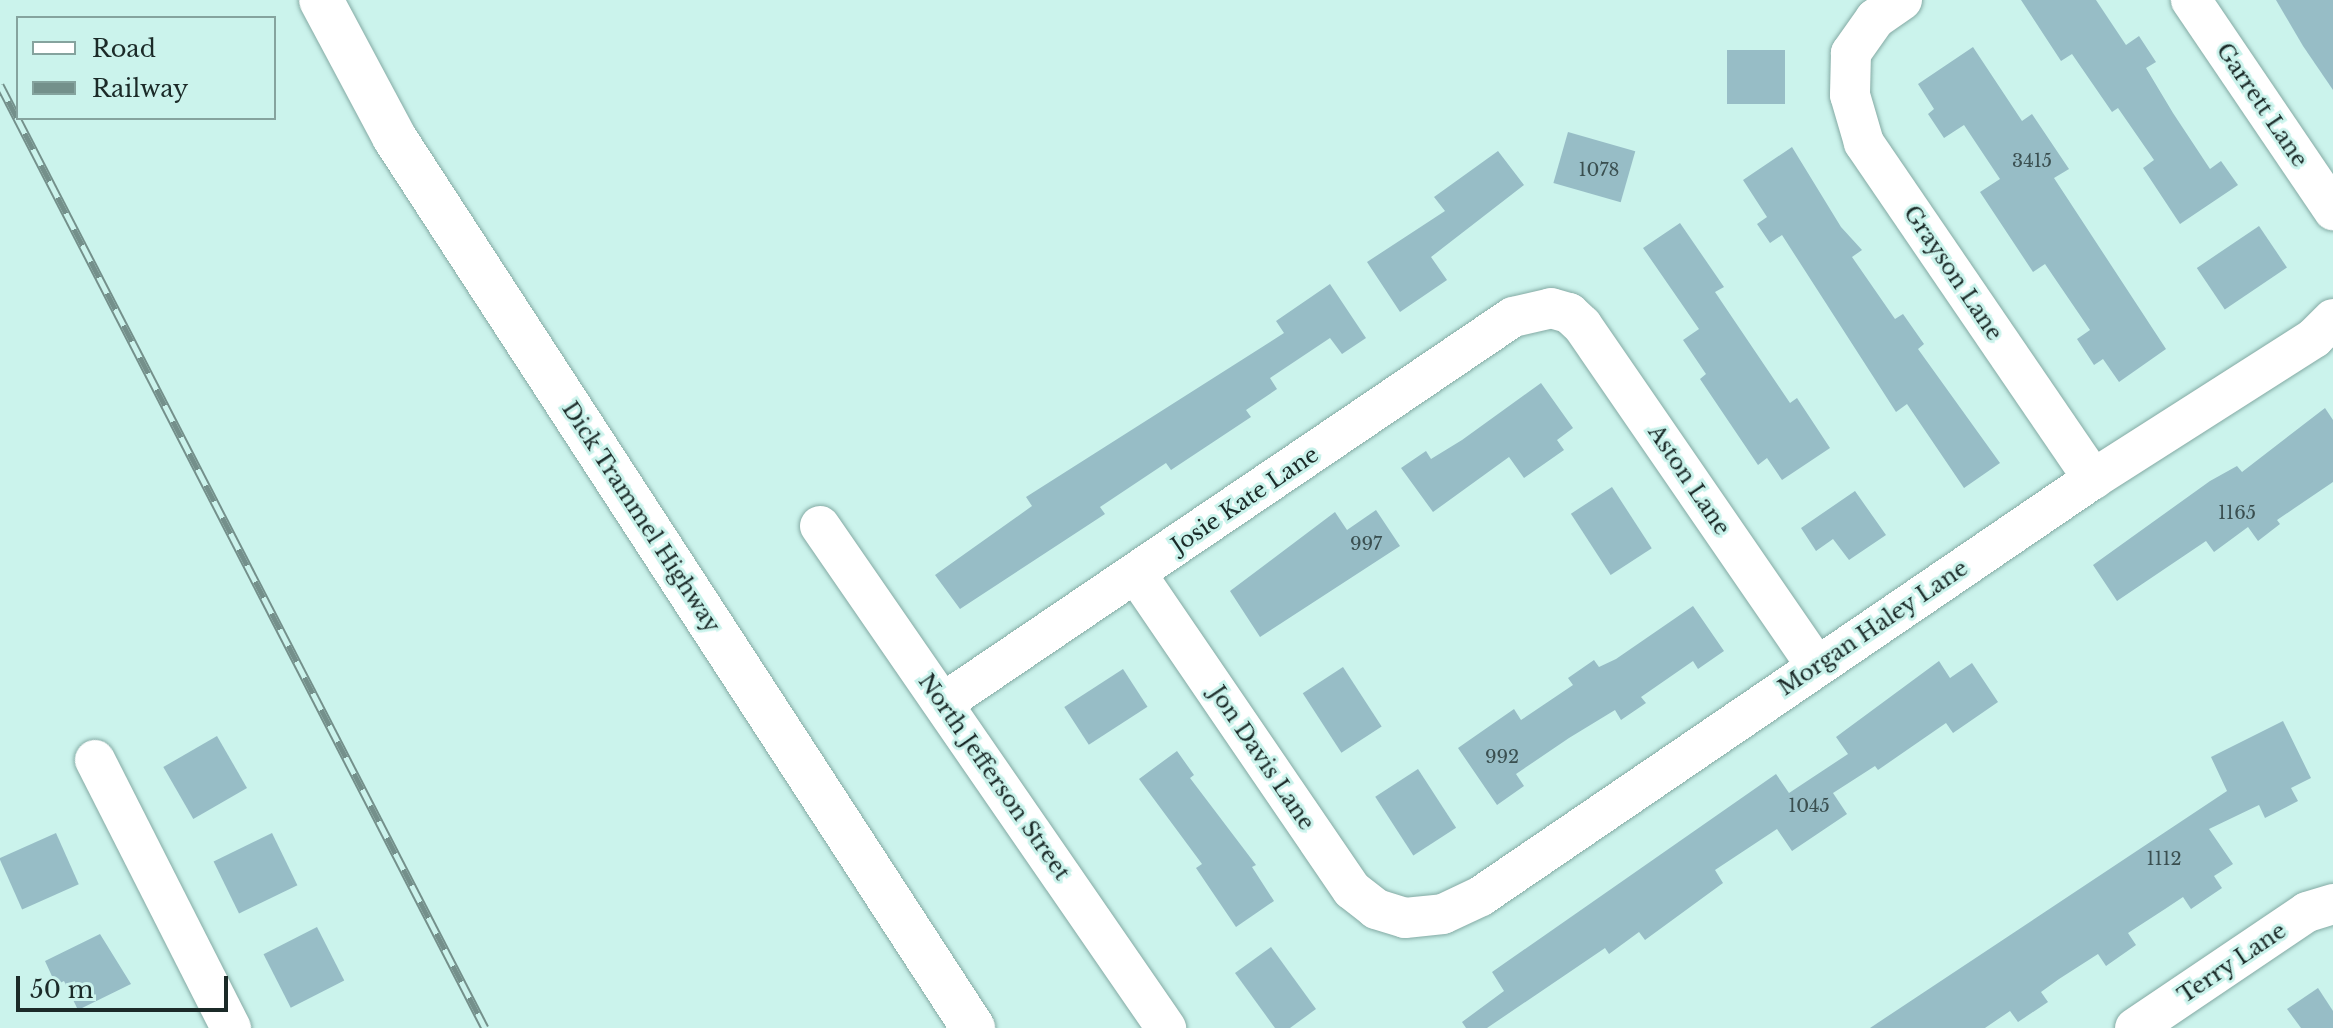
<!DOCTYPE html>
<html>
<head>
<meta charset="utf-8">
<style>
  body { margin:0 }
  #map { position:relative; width:2333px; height:1028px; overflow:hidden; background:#cbf3ec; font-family:"Libre Baskerville",serif }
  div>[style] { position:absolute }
  .building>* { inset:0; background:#97bdc6; transform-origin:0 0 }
  .roads { filter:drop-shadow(0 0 2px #84aaa4) drop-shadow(0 0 2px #84aaa4) }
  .minor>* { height:40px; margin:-20px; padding:0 20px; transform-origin:20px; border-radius:20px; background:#fff }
  .major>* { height:44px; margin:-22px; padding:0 22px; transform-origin:22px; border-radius:22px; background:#fff }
  .rail>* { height:9px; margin-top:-4.5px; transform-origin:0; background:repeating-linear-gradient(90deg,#cbf3ec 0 18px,#74908b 0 36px); box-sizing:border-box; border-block:2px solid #74908b }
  span { translate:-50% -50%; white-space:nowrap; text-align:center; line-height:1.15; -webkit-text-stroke:6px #cbf3ec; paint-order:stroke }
  .number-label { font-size:18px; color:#3a4f50 }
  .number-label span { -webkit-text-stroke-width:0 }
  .street-label { font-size:22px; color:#1b2a28 }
  .legend { position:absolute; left:16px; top:16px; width:260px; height:104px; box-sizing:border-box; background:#cbf3ec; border:2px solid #85a39e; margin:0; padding:10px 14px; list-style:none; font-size:24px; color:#1b2a28 }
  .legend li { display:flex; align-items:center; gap:16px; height:40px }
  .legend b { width:40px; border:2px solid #85a39e }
  .scale { position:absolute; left:16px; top:976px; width:212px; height:36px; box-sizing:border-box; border:4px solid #1b2a28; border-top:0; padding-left:10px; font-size:24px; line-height:28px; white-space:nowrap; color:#1b2a28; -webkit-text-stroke:6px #cbf3ec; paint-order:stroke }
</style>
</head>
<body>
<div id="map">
  <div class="building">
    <i style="clip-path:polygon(2021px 0,2096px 0,2126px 45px,2139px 36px,2156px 62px,2146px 68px,2173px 113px,2210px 169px,2221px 161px,2238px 185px,2180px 224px,2143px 168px,2154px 160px,2118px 108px,2112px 112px,2072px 54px,2061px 61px)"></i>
    <i style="clip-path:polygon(2276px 0,2333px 0,2333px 90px,2303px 46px)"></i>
    <i style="clip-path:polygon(1973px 47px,2022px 121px,2032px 114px,2069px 169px,2054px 178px,2166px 349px,2119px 382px,2103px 359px,2094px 365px,2077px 339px,2090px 330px,2045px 264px,2033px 272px,1980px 192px,2000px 179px,1964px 125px,1944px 138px,1928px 114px,1934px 109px,1918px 84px)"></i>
    <i style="left:1727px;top:50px;width:58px;height:54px"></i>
    <i style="left:1568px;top:132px;width:70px;height:53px;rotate:16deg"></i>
    <i style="clip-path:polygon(1792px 147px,1841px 227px,1862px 250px,1852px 257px,1895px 319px,1903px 314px,1924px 344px,1918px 349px,2000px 463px,1964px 488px,1907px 404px,1896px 412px,1782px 235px,1770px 243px,1757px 224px,1767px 217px,1743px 180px)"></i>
    <i style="clip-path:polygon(1498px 151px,1524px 185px,1431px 257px,1447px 280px,1400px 312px,1367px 262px,1445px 211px,1434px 197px)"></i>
    <i style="clip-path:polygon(1680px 223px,1724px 287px,1715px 292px,1790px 403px,1797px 398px,1830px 448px,1782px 480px,1767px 458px,1758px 465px,1700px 379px,1706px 374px,1683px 340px,1699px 329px,1643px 248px)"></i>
    <i style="left:2259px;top:226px;width:50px;height:75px;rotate:56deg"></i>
    <i style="clip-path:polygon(1330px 284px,1366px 338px,1342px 354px,1330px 338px,1270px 378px,1277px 389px,1246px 410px,1251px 417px,1171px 470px,1166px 463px,1100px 507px,1105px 514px,960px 609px,935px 575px,1032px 506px,1026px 497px,1284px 333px,1276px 321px)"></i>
    <i style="clip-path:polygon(1541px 383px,1573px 428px,1557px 440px,1564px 450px,1524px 478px,1509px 457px,1433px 512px,1401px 468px,1426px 451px,1431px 459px,1462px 440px)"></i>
    <i style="clip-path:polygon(2325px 408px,2333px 420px,2333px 482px,2277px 520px,2280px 524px,2258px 541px,2248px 527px,2214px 552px,2206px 541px,2117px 601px,2093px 565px,2210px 481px,2237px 466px,2242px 472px)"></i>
    <i style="left:1612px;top:487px;width:73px;height:49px;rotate:57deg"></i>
    <i style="clip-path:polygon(1855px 491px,1886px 535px,1849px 560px,1833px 539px,1816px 551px,1801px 528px)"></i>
    <i style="clip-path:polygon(1376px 510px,1400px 546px,1260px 637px,1230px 591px,1335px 512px,1347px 530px)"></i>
    <i style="clip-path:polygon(1693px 606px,1724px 651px,1698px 669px,1693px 661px,1641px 697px,1646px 703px,1621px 720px,1615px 710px,1569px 738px,1516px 774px,1524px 786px,1497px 805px,1458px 748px,1514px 709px,1521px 720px,1573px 685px,1568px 678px,1594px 660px,1599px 667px,1616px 659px)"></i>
    <i style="clip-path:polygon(1939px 661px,1950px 678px,1972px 663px,1998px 702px,1953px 733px,1946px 723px,1878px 770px,1875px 766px,1833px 793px,1847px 814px,1792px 851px,1777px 829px,1715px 870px,1723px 883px,1645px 940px,1639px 932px,1609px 954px,1605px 948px,1487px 1028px,1466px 1028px,1462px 1022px,1504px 991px,1492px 972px,1776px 774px,1789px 793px,1848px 754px,1836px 737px)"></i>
    <i style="left:1343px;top:667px;width:71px;height:48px;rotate:57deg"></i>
    <i style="left:1123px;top:669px;width:45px;height:70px;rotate:57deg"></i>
    <i style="clip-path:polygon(2283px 721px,2311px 778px,2291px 788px,2298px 801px,2265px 818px,2259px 805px,2209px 829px,2233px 864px,2214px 876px,2222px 888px,2191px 909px,2183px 897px,2165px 909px,2128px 933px,2136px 945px,2106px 966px,2098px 954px,2059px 979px,2041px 992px,2048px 1002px,2018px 1022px,2010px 1011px,1985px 1028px,1870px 1028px,2227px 791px,2211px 757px)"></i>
    <i style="left:217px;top:736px;width:60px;height:62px;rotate:60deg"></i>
    <i style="clip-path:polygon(1177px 751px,1194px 775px,1190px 778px,1256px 865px,1252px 867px,1274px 901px,1236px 927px,1196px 868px,1202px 864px,1139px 779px)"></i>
    <i style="left:1418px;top:769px;width:70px;height:51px;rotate:57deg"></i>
    <i style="left:56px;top:833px;width:56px;height:62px;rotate:66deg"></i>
    <i style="left:272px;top:833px;width:58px;height:65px;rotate:64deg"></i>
    <i style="left:317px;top:927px;width:60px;height:60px;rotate:63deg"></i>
    <i style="clip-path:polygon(100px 934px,131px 984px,78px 1010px,64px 981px,56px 985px,45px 961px)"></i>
    <i style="clip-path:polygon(1271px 947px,1316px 1009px,1290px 1028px,1275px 1028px,1235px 973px)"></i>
    <i style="clip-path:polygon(2318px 988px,2333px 1011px,2333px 1028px,2301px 1028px,2287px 1009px)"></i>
  </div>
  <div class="roads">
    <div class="minor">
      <i style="left:1902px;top:0;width:33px;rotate:145deg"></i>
      <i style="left:1875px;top:19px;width:42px;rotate:125.2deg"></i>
      <i style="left:1851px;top:53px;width:42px;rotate:91.4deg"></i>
      <i style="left:1850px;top:95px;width:50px;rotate:73.7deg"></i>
      <i style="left:1864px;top:143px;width:407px;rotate:55.7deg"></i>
      <i style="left:2191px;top:0;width:254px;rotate:55.9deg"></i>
      <i style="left:820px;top:526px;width:610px;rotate:55.42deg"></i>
      <i style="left:1137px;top:575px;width:381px;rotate:55.7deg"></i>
      <i style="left:1352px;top:890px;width:31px;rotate:38deg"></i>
      <i style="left:1376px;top:909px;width:30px;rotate:17deg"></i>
      <i style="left:1405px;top:918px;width:38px;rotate:-6deg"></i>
      <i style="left:1443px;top:914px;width:42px;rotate:-25.3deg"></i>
      <i style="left:1481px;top:896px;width:741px;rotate:-34.27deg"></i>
      <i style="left:2093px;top:479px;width:262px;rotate:-32.5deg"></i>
      <i style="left:2314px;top:338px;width:27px;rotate:-45deg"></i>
      <i style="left:943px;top:703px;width:688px;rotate:-34.11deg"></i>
      <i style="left:1513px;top:317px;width:39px;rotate:-13deg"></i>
      <i style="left:1551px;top:308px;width:19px;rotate:16deg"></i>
      <i style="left:1569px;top:313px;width:18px;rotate:43deg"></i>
      <i style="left:1582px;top:325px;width:414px;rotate:55.5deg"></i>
      <i style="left:95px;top:760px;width:301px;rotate:63.1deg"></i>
      <i style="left:2135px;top:1028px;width:207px;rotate:-34deg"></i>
      <i style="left:2307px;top:912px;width:27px;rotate:-17deg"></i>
    </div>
    <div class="major">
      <i style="left:321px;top:0;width:155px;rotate:61.9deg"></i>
      <i style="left:394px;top:137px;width:1063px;rotate:56.98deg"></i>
    </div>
  </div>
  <div class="rail">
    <i style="left:0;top:85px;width:1060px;rotate:62.78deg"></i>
  </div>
  <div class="number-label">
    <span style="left:2032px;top:161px">3415</span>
    <span style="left:1599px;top:170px">1078</span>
    <span style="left:2237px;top:513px">1165</span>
    <span style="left:1366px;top:544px">997</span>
    <span style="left:1502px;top:757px">992</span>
    <span style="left:1809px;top:806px">1045</span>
    <span style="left:2164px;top:859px">1112</span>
  </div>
  <div class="street-label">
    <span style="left:2262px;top:105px;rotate:56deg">Garrett Lane</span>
    <span style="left:1953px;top:273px;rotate:56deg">Grayson Lane</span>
    <span style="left:1689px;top:480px;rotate:56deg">Aston Lane</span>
    <span style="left:1245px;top:500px;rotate:-34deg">Josie Kate Lane</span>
    <span style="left:641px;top:517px;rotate:57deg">Dick Trammel Highway</span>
    <span style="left:1873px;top:628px;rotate:-34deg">Morgan Haley Lane</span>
    <span style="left:1262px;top:758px;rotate:56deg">Jon Davis Lane</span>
    <span style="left:994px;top:777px;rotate:55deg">North Jefferson Street</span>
    <span style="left:2232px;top:963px;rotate:-34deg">Terry Lane</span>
  </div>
  <ul class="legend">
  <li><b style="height:10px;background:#fff"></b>Road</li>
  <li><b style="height:10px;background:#74908b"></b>Railway</li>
  </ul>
  <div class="scale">50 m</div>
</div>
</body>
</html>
